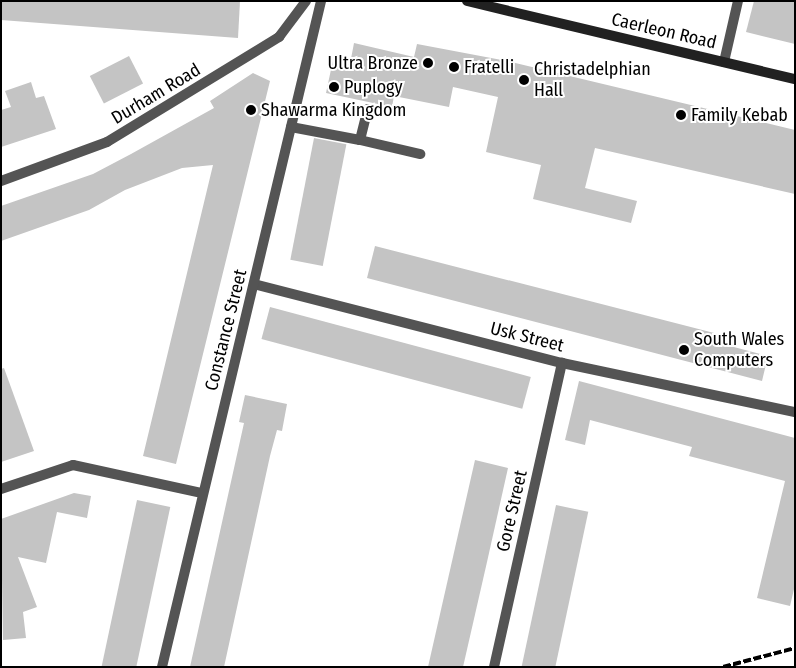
<!DOCTYPE html>
<html>
<head>
<meta charset="utf-8">
<style>
  body { margin:0 }
  #map { position:relative; width:796px; height:668px; overflow:hidden; background:#fff; font-family:"Fira Sans Condensed",sans-serif }
  div>[style] { position:absolute }
  .building>* { inset:0; background:#c4c4c4; transform-origin:0 0 }
  .service>* { height:10px; margin:-5px; padding:0 5px; transform-origin:5px; border-radius:5px; background:#545454 }
  .minor>* { height:10px; margin:-5px; padding:0 5px; transform-origin:5px; border-radius:5px; background:#545454 }
  .secondary>* { height:10px; margin:-5px; padding:0 5px; transform-origin:5px; border-radius:5px; background:#212121 }
  .rail>* { height:4px; margin-top:-2px; transform-origin:0; background:repeating-linear-gradient(90deg,#000 0 8px,transparent 0 10.5px) }
  .dots>* { width:14px; height:14px; translate:-50% -50%; box-sizing:border-box; border:2px solid #fff; border-radius:50% }
  span { translate:-50% -50%; white-space:nowrap; text-align:center; line-height:1.15; -webkit-text-stroke:4px #fff; paint-order:stroke }
  .street-label { font-size:18px; color:#000 }
  .poi-label { font-size:18px; color:#000 }
  .right { translate:-100% -50%; text-align:right }
  .left { translate:0 -50%; text-align:left }
  .frame { position:absolute; inset:0; border:2px solid #000; pointer-events:none }
</style>
</head>
<body>
<div id="map">
  <div class="building">
    <i style="clip-path:polygon(1px 1px,240px 1px,238px 38px,1px 20px)"></i>
    <i style="clip-path:polygon(754px 1px,795px 1px,795px 44px,746px 32px)"></i>
    <i style="clip-path:polygon(354px 43px,414px 57px,417px 44px,507px 61px,795px 130px,795px 194px,595px 148px,585px 188px,637px 201px,631px 223px,533px 199px,541px 165px,486px 152px,498px 97px,453px 87px,449px 107px,394px 96px,392px 107px,326px 93px,333px 60px,350px 64px)"></i>
    <i style="left:129px;top:56px;width:31px;height:44px;rotate:63deg"></i>
    <i style="clip-path:polygon(253px 73px,270px 81px,176px 464px,143px 456px,213px 165px,182px 168px,125px 190px,89px 210px,1px 241px,1px 206px,93px 174px,131px 154px,214px 108px,210px 101px)"></i>
    <i style="clip-path:polygon(31px 82px,36px 98px,44px 96px,56px 129px,1px 147px,1px 110px,11px 107px,5px 91px)"></i>
    <i style="left:314px;top:138px;width:33px;height:124px;rotate:11deg"></i>
    <i style="clip-path:polygon(375px 246px,718px 334px,715px 342px,768px 356px,762px 381px,367px 278px)"></i>
    <i style="left:270px;top:307px;width:270px;height:33px;rotate:15deg"></i>
    <i style="clip-path:polygon(4px 368px,34px 451px,1px 462px,1px 369px)"></i>
    <i style="clip-path:polygon(579px 381px,795px 438px,795px 585px,790px 606px,757px 598px,785px 481px,689px 456px,692px 447px,590px 420px,585px 445px,565px 440px)"></i>
    <i style="clip-path:polygon(245px 395px,287px 404px,282px 431px,277px 430px,270px 456px,224px 667px,190px 667px,244px 423px,239px 422px)"></i>
    <i style="clip-path:polygon(475px 460px,508px 468px,487px 562px,463px 667px,428px 667px)"></i>
    <i style="clip-path:polygon(74px 493px,91px 496px,87px 518px,57px 512px,46px 563px,18px 557px,37px 607px,23px 612px,26px 638px,3px 640px,1px 519px)"></i>
    <i style="left:137px;top:500px;width:34px;height:172px;rotate:12deg"></i>
    <i style="left:556px;top:505px;width:33px;height:166px;rotate:12deg"></i>
  </div>
  <div class="service">
    <i style="left:291px;top:127px;width:70px;rotate:10.7deg"></i>
    <i style="left:360px;top:140px;width:32px;rotate:-76deg"></i>
    <i style="left:360px;top:140px;width:62px;rotate:13.1deg"></i>
  </div>
  <div class="minor">
    <i style="left:724px;top:62px;width:63px;rotate:-77.1deg"></i>
    <i style="left:1px;top:181px;width:113px;rotate:-20.2deg"></i>
    <i style="left:107px;top:142px;width:202px;rotate:-31.4deg"></i>
    <i style="left:279px;top:37px;width:45px;rotate:-53.1deg"></i>
    <i style="left:254px;top:284px;width:318px;rotate:14.4deg"></i>
    <i style="left:562px;top:363px;width:238px;rotate:11.9deg"></i>
    <i style="left:1px;top:489px;width:76px;rotate:-18.4deg"></i>
    <i style="left:73px;top:465px;width:131px;rotate:12.3deg"></i>
    <i style="left:162px;top:667px;width:685px;rotate:-76.57deg"></i>
    <i style="left:494px;top:667px;width:312px;rotate:-77.4deg"></i>
  </div>
  <div class="secondary">
    <i style="left:467px;top:1px;width:337px;rotate:13.4deg"></i>
  </div>
  <div class="rail">
    <i style="left:723px;top:667px;width:74px;rotate:-14.8deg"></i>
  </div>
  <div class="dots">
    <i style="left:428px;top:63px;background:#000"></i>
    <i style="left:454px;top:67px;background:#000"></i>
    <i style="left:524px;top:80px;background:#000"></i>
    <i style="left:334px;top:87px;background:#000"></i>
    <i style="left:251px;top:110px;background:#000"></i>
    <i style="left:681px;top:115px;background:#000"></i>
    <i style="left:684px;top:350px;background:#000"></i>
  </div>
  <div class="street-label">
    <span style="left:664px;top:31px;rotate:13deg">Caerleon Road</span>
    <span style="left:156px;top:94px;rotate:-31deg">Durham Road</span>
    <span style="left:226px;top:330px;rotate:-76deg">Constance Street</span>
    <span style="left:527px;top:337px;rotate:14deg">Usk Street</span>
    <span style="left:512px;top:511px;rotate:-77deg">Gore Street</span>
  </div>
  <div class="poi-label">
    <span class="right" style="left:418px;top:63px">Ultra Bronze</span>
    <span class="left" style="left:464px;top:67px">Fratelli</span>
    <span class="left" style="left:534px;top:80px">Christadelphian<br>Hall</span>
    <span class="left" style="left:344px;top:87px">Puplogy</span>
    <span class="left" style="left:261px;top:110px">Shawarma Kingdom</span>
    <span class="left" style="left:691px;top:115px">Family Kebab</span>
    <span class="left" style="left:694px;top:350px">South Wales<br>Computers</span>
  </div>
  <div class="frame"></div>
</div>
</body>
</html>
